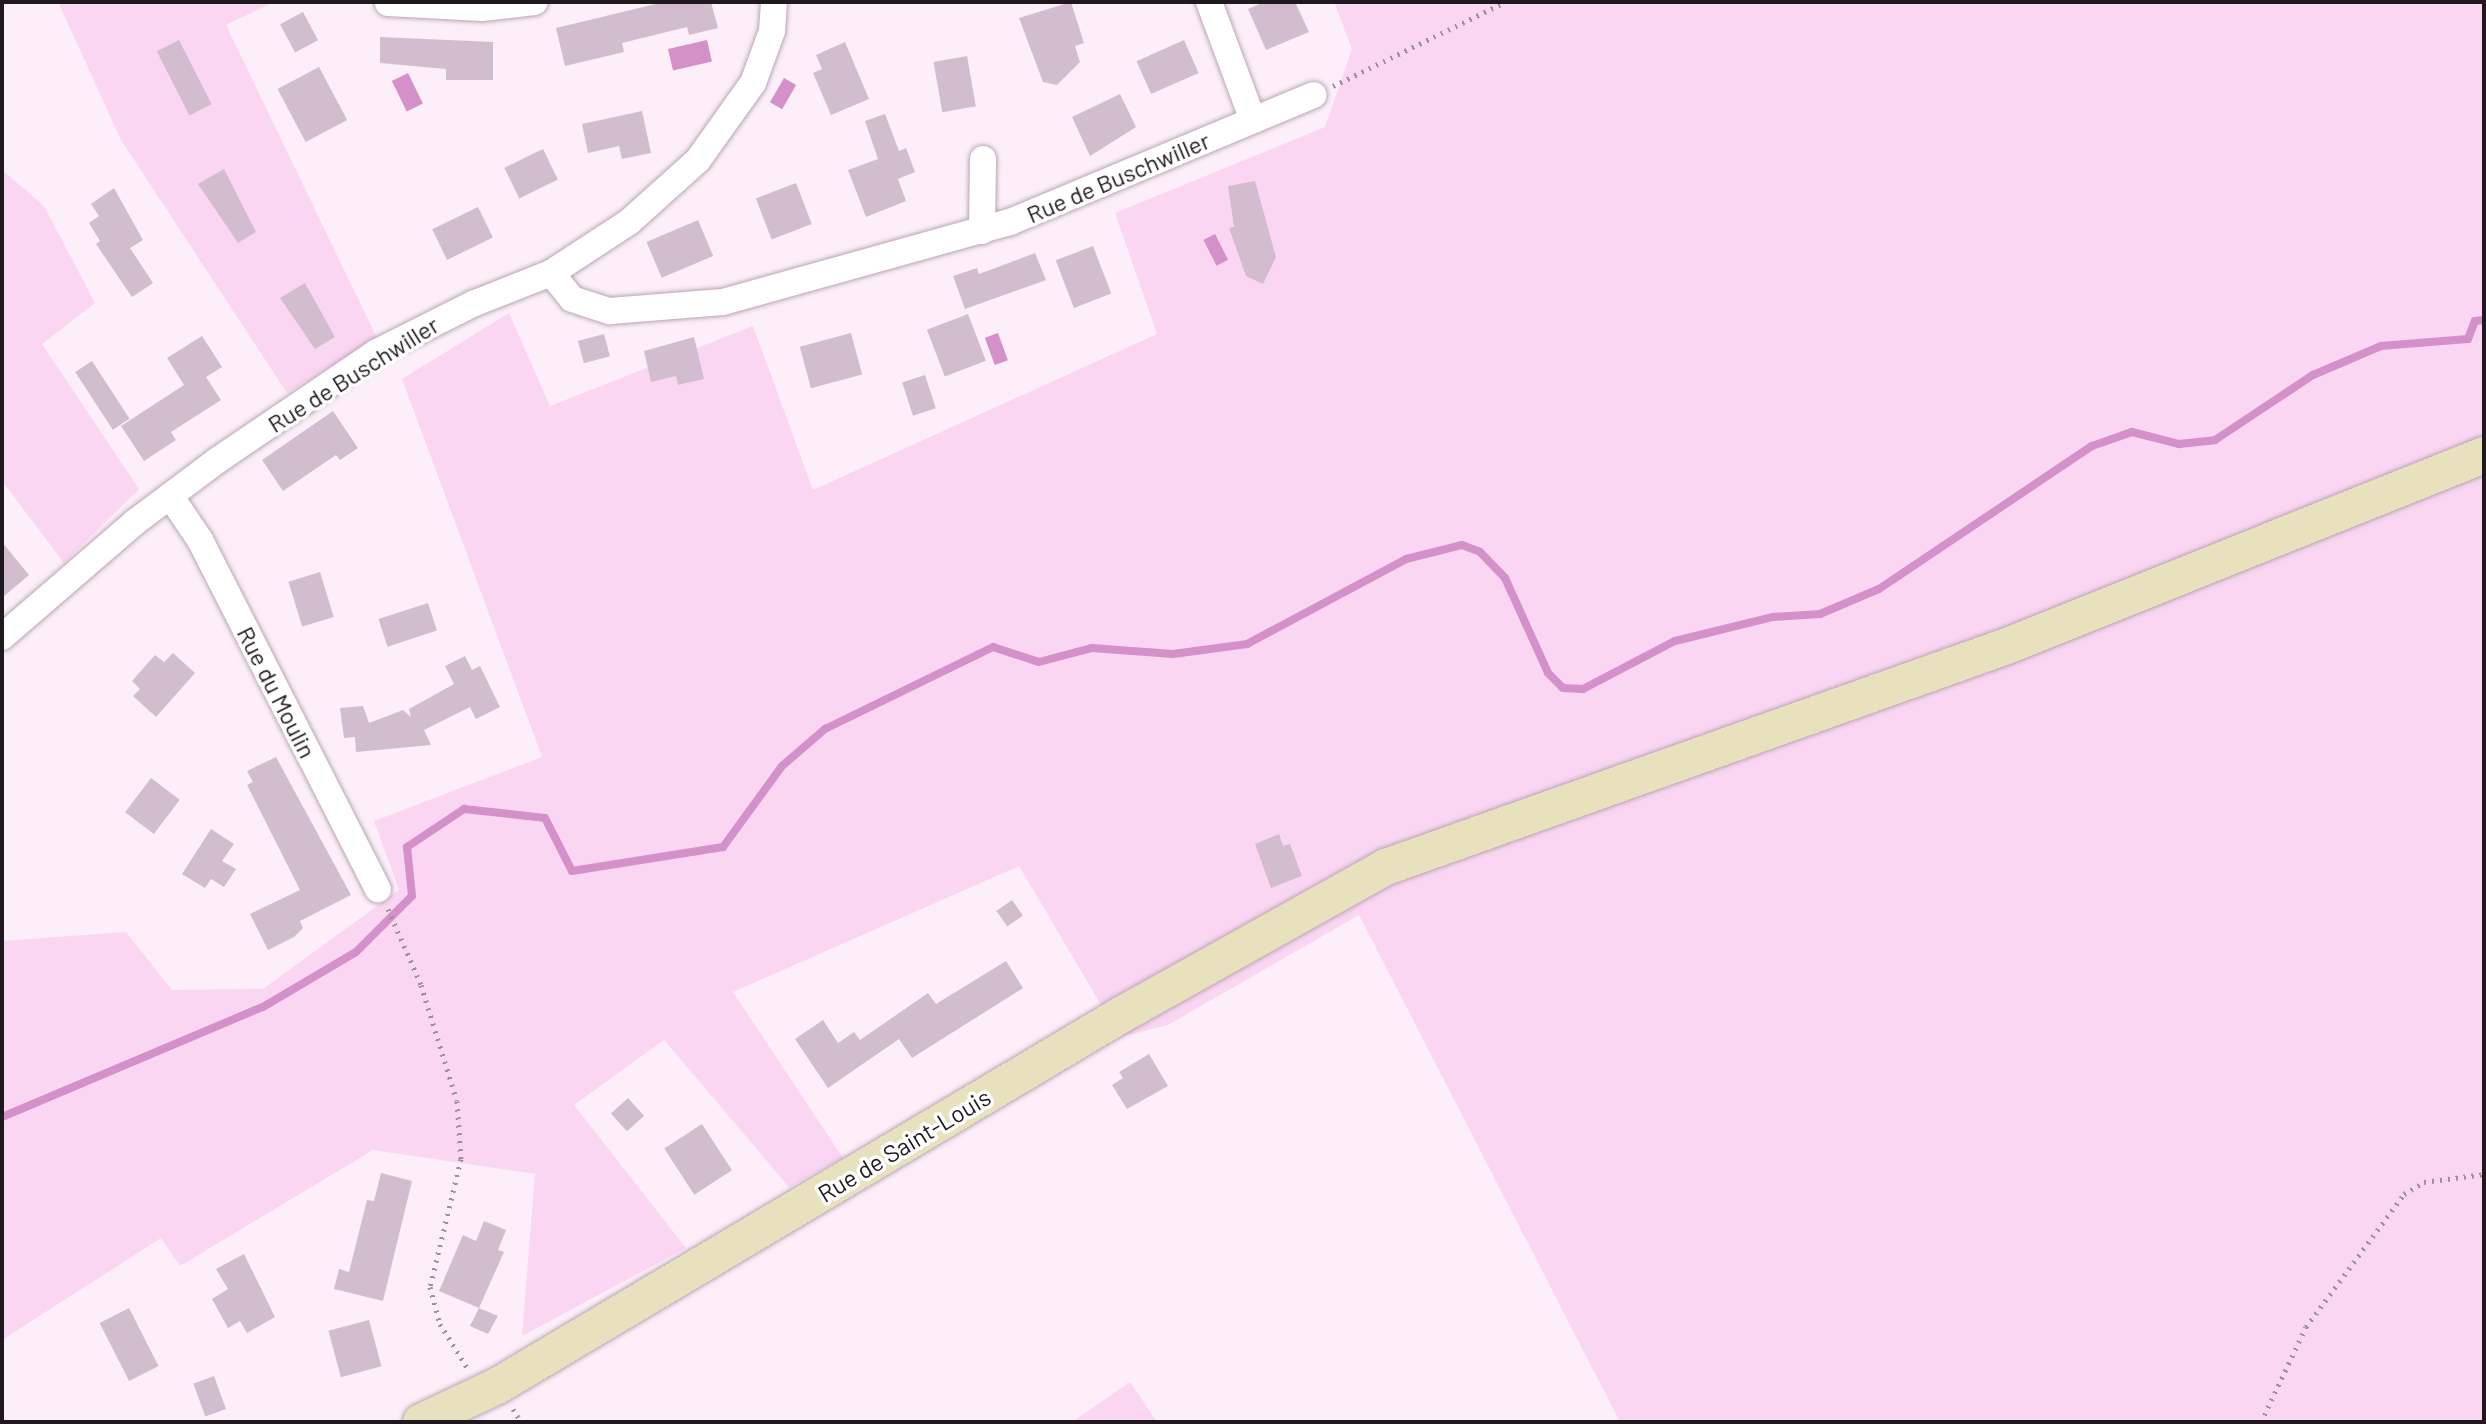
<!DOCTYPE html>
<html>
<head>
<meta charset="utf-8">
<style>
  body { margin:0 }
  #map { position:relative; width:2486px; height:1424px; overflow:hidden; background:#fceff9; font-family:Barlow,sans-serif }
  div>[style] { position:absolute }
  .green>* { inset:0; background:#fbd6f3 }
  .water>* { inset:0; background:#d490c8; transform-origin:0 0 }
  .stream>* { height:8px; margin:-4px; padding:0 4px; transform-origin:4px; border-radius:4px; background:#d490c8 }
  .building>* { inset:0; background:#d2bdce; transform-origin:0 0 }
  .path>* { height:5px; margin-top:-2.5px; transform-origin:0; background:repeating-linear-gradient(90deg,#9b9199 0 2px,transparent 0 8px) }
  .roads { filter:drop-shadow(0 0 2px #baa5b5) drop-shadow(0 0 2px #baa5b5) }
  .street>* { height:26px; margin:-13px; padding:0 13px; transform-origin:13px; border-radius:13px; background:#fff }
  .secondary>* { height:36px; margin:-18px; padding:0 18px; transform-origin:18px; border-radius:18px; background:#e8e1bd }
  span { translate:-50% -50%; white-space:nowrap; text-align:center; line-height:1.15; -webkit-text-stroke:7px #fff; paint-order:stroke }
  .street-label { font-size:24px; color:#1f181e }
  .frame { position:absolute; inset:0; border:4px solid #1f181e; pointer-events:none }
</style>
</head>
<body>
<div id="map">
  <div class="green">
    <i style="clip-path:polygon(58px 2px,274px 2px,226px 25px,377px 338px,287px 393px,121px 140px)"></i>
    <i style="clip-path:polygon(1334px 2px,2484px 2px,2484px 1422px,1620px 1422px,1359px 915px,1168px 1025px,1120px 1037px,1019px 866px,733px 992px,843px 1158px,789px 1187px,664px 1040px,574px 1105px,686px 1248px,522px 1336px,535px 1174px,373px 1150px,180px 1266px,161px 1238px,2px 1340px,2px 941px,126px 932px,172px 990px,263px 989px,399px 890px,374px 821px,542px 757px,402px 379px,509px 313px,550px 406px,753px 326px,813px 490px,1157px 334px,1115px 213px,1325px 127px,1352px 49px)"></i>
    <i style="clip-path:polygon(2px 170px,44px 206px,95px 303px,42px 344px,139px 489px,64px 563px,2px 481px)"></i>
    <i style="clip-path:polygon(1130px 1382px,1157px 1422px,1072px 1422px)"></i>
  </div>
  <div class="water">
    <i style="left:707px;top:40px;width:22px;height:40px;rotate:77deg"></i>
    <i style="left:408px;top:73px;width:34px;height:18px;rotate:64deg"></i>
    <i style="left:784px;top:78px;width:14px;height:28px;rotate:30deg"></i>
    <i style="left:1215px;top:234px;width:29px;height:13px;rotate:63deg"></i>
    <i style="left:998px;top:333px;width:29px;height:14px;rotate:70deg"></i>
  </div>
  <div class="stream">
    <i style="left:2px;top:1117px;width:283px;rotate:-22.9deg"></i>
    <i style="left:263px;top:1007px;width:108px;rotate:-30.6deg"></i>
    <i style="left:356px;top:952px;width:79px;rotate:-45deg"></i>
    <i style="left:412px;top:896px;width:49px;rotate:-95.8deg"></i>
    <i style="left:407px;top:847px;width:69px;rotate:-33.7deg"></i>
    <i style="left:464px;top:809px;width:81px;rotate:6.3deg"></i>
    <i style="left:545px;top:818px;width:59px;rotate:63deg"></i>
    <i style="left:572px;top:871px;width:153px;rotate:-9deg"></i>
    <i style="left:723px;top:847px;width:100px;rotate:-53.9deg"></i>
    <i style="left:782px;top:766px;width:57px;rotate:-40.7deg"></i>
    <i style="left:825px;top:729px;width:187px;rotate:-26deg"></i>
    <i style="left:993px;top:647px;width:48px;rotate:18.1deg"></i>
    <i style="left:1039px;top:662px;width:55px;rotate:-14.8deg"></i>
    <i style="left:1092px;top:648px;width:81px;rotate:4.2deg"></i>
    <i style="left:1173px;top:654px;width:75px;rotate:-7.7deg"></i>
    <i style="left:1247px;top:644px;width:180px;rotate:-28.1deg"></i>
    <i style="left:1406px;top:559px;width:58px;rotate:-14deg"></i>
    <i style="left:1462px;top:545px;width:19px;rotate:21deg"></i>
    <i style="left:1480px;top:552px;width:36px;rotate:46deg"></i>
    <i style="left:1505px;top:578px;width:104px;rotate:65.6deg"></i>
    <i style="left:1548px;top:673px;width:21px;rotate:45deg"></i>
    <i style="left:1563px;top:688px;width:20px;rotate:3deg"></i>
    <i style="left:1583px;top:689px;width:104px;rotate:-27.6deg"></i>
    <i style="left:1675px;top:641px;width:101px;rotate:-13.8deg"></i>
    <i style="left:1773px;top:617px;width:47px;rotate:-3.7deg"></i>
    <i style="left:1820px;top:614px;width:64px;rotate:-23deg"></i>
    <i style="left:1879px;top:589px;width:257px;rotate:-33.9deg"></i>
    <i style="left:2092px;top:446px;width:42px;rotate:-19.3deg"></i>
    <i style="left:2132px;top:432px;width:49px;rotate:14.3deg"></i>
    <i style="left:2179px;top:444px;width:36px;rotate:-6deg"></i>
    <i style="left:2215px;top:440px;width:118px;rotate:-33.6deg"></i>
    <i style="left:2313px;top:375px;width:74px;rotate:-23.1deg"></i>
    <i style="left:2381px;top:346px;width:87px;rotate:-4.6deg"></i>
    <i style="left:2468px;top:339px;width:19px;rotate:-69deg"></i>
    <i style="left:2475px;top:321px;width:9px;rotate:-6deg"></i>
  </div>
  <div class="building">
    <i style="clip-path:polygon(664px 2px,711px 2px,718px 28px,689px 35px,687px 27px,622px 43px,624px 52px,565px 66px,556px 28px)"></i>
    <i style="clip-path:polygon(1071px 2px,1084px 43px,1075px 46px,1080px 62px,1057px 85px,1043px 82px,1019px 18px)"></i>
    <i style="clip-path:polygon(1264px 2px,1295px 2px,1309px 32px,1266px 50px,1248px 9px)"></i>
    <i style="left:303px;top:12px;width:32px;height:26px;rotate:62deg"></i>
    <i style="clip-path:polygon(380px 37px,493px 42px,493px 80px,446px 80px,446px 69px,380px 63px)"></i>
    <i style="left:179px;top:40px;width:72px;height:25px;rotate:63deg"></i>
    <i style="left:1184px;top:40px;width:36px;height:52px;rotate:66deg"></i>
    <i style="clip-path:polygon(845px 42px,869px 99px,831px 115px,813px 73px,822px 69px,816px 55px)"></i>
    <i style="left:967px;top:56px;width:51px;height:34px;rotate:80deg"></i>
    <i style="left:319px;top:67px;width:60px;height:47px;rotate:62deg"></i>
    <i style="clip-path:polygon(1120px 94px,1136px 127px,1090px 156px,1072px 117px)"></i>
    <i style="clip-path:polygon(642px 111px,651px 153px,622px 159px,619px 146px,588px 153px,582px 124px)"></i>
    <i style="clip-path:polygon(885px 114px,899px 151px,906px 148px,915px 172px,898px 179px,906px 201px,866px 217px,848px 170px,878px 159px,865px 121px)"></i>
    <i style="left:543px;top:149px;width:34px;height:43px;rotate:64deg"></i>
    <i style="clip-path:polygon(224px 169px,256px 232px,238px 243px,198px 184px)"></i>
    <i style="clip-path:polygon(1255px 181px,1276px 257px,1263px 284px,1246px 276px,1229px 228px,1234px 227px,1228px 186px)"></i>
    <i style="left:796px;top:183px;width:44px;height:43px;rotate:69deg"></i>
    <i style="clip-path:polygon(114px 188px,143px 240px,130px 248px,153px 283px,132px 297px,96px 244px,100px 241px,89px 223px,99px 216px,91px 204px)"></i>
    <i style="left:478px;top:207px;width:34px;height:51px;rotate:64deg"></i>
    <i style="left:698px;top:220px;width:39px;height:56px;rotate:67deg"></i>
    <i style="left:1093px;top:246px;width:51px;height:40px;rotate:69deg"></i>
    <i style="clip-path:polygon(1035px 253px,1046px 280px,965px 309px,953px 276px,977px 268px,979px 274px)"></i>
    <i style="clip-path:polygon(305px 283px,335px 337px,315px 349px,280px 298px)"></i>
    <i style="left:968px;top:314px;width:50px;height:44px;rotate:69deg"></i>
    <i style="left:851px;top:333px;width:43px;height:53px;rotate:75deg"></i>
    <i style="left:604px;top:334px;width:23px;height:27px;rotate:75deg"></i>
    <i style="clip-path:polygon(202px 336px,222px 367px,206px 377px,221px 400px,171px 432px,176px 440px,144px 461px,121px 426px,184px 385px,167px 358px)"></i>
    <i style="clip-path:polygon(694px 337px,704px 379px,678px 385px,676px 376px,651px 382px,644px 351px)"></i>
    <i style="left:92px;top:361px;width:69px;height:20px;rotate:57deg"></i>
    <i style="left:925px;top:375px;width:35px;height:24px;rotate:72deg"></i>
    <i style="clip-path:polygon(333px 411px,358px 448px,340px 460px,336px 455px,283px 491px,262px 460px)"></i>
    <i style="clip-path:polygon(2px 542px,29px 575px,2px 598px)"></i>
    <i style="left:320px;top:572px;width:47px;height:33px;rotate:73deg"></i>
    <i style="left:428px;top:603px;width:29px;height:52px;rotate:72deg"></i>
    <i style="clip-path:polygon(173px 653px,195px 673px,156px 717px,133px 696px,140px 689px,132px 681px,155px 655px,164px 662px)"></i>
    <i style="clip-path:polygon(465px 656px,472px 670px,480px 666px,500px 707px,476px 719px,470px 707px,424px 730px,431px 745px,356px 752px,355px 737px,344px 738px,340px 708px,363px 706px,369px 723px,403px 710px,411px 717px,409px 709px,454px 684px,445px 666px)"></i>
    <i style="clip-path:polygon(276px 757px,351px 895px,300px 921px,303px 928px,294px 937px,268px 950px,250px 914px,300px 890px,247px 785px,253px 782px,247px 771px)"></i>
    <i style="left:151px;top:778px;width:36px;height:43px;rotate:37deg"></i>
    <i style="clip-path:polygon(211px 829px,234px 844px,222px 861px,236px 869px,224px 887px,211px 879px,205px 888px,182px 874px)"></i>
    <i style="clip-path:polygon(1279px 834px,1283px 846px,1290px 844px,1302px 876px,1271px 888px,1255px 844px)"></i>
    <i style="left:1012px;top:900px;width:19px;height:19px;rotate:55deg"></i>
    <i style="clip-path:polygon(1006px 961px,1023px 988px,912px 1058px,899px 1039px,828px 1088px,795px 1039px,823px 1020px,838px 1043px,854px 1032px,860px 1040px,928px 993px,936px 1004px)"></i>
    <i style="clip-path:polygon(1149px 1054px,1168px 1086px,1127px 1109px,1112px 1085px,1123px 1078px,1119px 1072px)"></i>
    <i style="left:628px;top:1098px;width:24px;height:23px;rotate:48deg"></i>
    <i style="left:702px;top:1124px;width:55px;height:45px;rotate:57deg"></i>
    <i style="clip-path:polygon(381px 1173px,412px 1181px,383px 1301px,334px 1289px,339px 1269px,349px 1272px,367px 1200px,374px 1201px)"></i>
    <i style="clip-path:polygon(484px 1221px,506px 1230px,498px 1250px,504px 1252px,479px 1308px,498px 1316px,488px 1334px,470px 1326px,479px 1308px,439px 1291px,463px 1235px,476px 1241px)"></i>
    <i style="clip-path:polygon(244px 1254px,275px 1317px,247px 1333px,240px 1321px,228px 1328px,212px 1299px,228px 1289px,216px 1269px)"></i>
    <i style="left:129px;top:1308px;width:65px;height:33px;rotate:63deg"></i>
    <i style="left:369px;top:1320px;width:48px;height:42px;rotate:75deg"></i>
    <i style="left:214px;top:1376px;width:35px;height:22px;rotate:70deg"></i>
  </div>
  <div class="path">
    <i style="left:1333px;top:86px;width:191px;rotate:-26deg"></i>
    <i style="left:388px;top:909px;width:83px;rotate:66.5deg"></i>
    <i style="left:421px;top:985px;width:121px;rotate:72.8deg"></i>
    <i style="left:457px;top:1101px;width:58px;rotate:86.1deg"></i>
    <i style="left:461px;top:1159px;width:132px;rotate:103.6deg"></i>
    <i style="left:430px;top:1287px;width:38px;rotate:75deg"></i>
    <i style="left:440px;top:1324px;width:53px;rotate:58.1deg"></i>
    <i style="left:513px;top:1409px;width:15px;rotate:58deg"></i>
    <i style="left:2261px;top:1422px;width:105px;rotate:-64.7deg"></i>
    <i style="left:2306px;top:1327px;width:165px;rotate:-53.6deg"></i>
    <i style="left:2404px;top:1194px;width:23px;rotate:-31deg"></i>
    <i style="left:2424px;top:1182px;width:61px;rotate:-7.6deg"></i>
  </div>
  <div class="roads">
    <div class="street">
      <i style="left:1209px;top:2px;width:126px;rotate:69.6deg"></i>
      <i style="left:388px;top:3px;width:94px;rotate:3deg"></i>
      <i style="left:482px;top:8px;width:53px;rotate:-6.5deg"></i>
      <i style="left:982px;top:231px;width:72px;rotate:-89.2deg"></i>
      <i style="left:551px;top:273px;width:93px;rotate:-33.2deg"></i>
      <i style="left:629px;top:222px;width:93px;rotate:-41.9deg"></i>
      <i style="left:698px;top:160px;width:95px;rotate:-54.5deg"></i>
      <i style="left:753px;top:83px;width:55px;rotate:-69.9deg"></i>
      <i style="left:772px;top:31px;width:29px;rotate:-86deg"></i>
      <i style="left:171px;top:497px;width:52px;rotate:56deg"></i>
      <i style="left:200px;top:540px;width:392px;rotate:63deg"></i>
      <i style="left:2px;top:637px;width:176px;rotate:-40.8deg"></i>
      <i style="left:135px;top:522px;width:104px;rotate:-36.8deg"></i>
      <i style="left:218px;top:460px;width:192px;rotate:-34.2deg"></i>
      <i style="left:377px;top:352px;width:110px;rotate:-26.6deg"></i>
      <i style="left:475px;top:303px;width:82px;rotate:-21.5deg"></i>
      <i style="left:551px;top:273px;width:33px;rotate:51deg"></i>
      <i style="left:572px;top:299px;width:40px;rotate:18deg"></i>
      <i style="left:610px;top:311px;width:113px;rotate:-4.6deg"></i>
      <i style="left:723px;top:302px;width:298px;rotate:-15.6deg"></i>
      <i style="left:1010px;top:222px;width:329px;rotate:-22.7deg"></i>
    </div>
    <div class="secondary">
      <i style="left:421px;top:1422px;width:86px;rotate:-25.4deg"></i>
      <i style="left:499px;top:1385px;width:724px;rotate:-30.75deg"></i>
      <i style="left:1121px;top:1015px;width:304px;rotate:-29.2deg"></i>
      <i style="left:1386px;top:867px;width:659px;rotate:-19.59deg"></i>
      <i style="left:2007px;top:646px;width:514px;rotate:-21.82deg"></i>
    </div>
  </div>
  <div class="street-label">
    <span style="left:1118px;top:177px;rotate:-23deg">Rue de Buschwiller</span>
    <span style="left:353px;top:374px;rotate:-32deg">Rue de Buschwiller</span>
    <span style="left:277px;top:692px;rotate:63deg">Rue du Moulin</span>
    <span style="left:904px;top:1145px;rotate:-31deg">Rue de Saint-Louis</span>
  </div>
  <div class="frame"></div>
</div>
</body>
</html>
